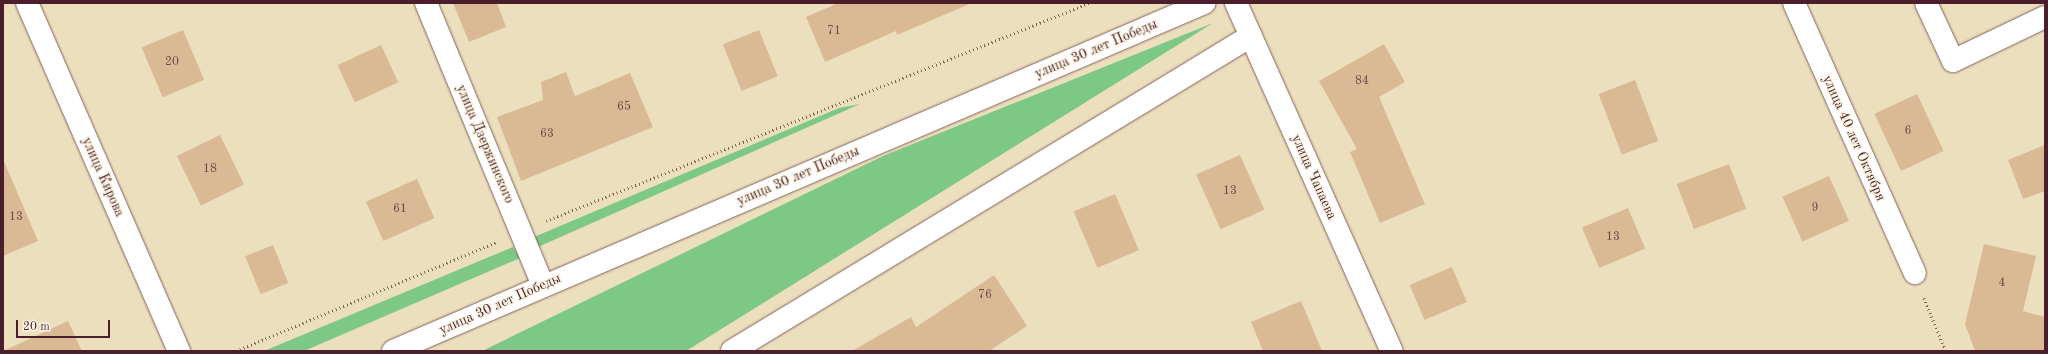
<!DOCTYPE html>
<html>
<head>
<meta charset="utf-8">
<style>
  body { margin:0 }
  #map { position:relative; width:2048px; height:354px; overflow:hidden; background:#ecdfbd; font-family:"Old Standard TT",serif }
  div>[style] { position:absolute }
  .green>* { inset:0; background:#7dc886 }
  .building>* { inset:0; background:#daba95; transform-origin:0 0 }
  .path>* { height:2.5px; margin-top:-1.25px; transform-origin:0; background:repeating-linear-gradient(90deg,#83625e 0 1px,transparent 0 4px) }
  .roads { filter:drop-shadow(0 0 1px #83625e) drop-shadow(0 0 1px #83625e) }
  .minor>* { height:22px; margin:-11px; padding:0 11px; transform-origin:11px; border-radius:11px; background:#fff }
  span { translate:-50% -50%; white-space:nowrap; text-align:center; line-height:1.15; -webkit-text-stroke:3px #fcf5e5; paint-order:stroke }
  .number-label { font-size:12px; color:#6e4646 }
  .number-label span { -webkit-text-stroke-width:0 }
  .street-label { font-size:14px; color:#4a1f2b }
  .frame { position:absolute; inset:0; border:4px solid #4a1f2b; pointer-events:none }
  .scale { position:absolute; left:16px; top:320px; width:94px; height:18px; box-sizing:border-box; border:2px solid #4a1f2b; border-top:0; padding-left:5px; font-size:12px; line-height:14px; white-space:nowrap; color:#4a1f2b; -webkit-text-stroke:3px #fcf5e5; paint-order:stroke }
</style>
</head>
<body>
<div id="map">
  <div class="green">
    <i style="clip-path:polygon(1213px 23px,686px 351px,482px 351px,883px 156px)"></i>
    <i style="clip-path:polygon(860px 104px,538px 247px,534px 237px,839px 108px)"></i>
    <i style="clip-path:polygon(513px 247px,520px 258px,304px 351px,264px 351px)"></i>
  </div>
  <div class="building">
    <i style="clip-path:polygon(453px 3px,497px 3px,506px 27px,469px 42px)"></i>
    <i style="clip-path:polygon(838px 3px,972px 3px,897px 35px,896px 31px,825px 62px,806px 17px)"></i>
    <i style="left:183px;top:30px;width:54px;height:45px;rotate:67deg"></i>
    <i style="left:759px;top:30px;width:50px;height:39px;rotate:68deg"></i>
    <i style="clip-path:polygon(1384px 44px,1405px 82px,1379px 97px,1425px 204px,1380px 223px,1350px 152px,1357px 149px,1319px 81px)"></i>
    <i style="left:381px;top:45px;width:41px;height:48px;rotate:65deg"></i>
    <i style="clip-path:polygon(566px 72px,575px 96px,630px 73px,653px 127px,521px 181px,497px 117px,543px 100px,541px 82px)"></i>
    <i style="left:1635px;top:80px;width:65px;height:39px;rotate:69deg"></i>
    <i style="left:1917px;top:94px;width:63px;height:47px;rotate:65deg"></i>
    <i style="left:220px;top:135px;width:55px;height:48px;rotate:64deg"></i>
    <i style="clip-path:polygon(2045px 145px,2045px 191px,2023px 199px,2008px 160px)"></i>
    <i style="left:1240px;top:155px;width:60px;height:48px;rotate:66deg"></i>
    <i style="clip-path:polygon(3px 159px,38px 241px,3px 256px)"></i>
    <i style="left:1729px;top:164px;width:48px;height:56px;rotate:69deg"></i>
    <i style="left:1829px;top:176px;width:49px;height:51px;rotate:66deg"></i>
    <i style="left:417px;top:179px;width:43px;height:56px;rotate:66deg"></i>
    <i style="left:1115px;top:194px;width:61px;height:45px;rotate:67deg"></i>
    <i style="left:1628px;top:208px;width:44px;height:50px;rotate:67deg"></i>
    <i style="clip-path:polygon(1984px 244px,2036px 256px,2023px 311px,2045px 317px,2045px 351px,1975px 351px,1965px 324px)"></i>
    <i style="left:273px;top:245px;width:41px;height:30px;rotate:68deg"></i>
    <i style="left:1452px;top:267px;width:38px;height:46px;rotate:67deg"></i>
    <i style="clip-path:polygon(994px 275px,1027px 326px,989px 351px,852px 351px,911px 317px,916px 327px)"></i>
    <i style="clip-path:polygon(1301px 301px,1322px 351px,1263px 351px,1251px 322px)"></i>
    <i style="clip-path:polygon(68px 321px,82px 351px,3px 351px)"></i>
  </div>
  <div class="path">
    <i style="left:546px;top:221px;width:585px;rotate:-21.87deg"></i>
    <i style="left:1924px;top:298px;width:57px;rotate:67.5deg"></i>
    <i style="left:236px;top:351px;width:282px;rotate:-22.7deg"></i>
  </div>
  <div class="roads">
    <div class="minor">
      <i style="left:27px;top:3px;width:380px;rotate:66.4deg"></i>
      <i style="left:426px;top:3px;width:305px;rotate:67.5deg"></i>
      <i style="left:1236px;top:3px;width:381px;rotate:65.9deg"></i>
      <i style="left:1794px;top:3px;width:296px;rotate:65.9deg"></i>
      <i style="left:1926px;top:3px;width:64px;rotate:65deg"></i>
      <i style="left:1953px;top:61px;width:102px;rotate:-25.6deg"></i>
      <i style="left:393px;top:351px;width:883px;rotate:-23.22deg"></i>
      <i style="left:732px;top:351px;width:607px;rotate:-31.26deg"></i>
    </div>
  </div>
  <div class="number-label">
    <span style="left:834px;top:32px">71</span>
    <span style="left:172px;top:63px">20</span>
    <span style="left:1362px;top:82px">84</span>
    <span style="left:624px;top:108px">65</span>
    <span style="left:1908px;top:132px">6</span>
    <span style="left:547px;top:135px">63</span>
    <span style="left:210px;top:170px">18</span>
    <span style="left:1230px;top:192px">13</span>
    <span style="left:1815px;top:209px">9</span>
    <span style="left:400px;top:210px">61</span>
    <span style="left:16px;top:218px">13</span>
    <span style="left:1613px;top:238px">13</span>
    <span style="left:2002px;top:284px">4</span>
    <span style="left:985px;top:296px">76</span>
  </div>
  <div class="street-label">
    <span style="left:1096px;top:49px;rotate:-23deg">улица 30 лет Победы</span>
    <span style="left:1854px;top:138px;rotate:66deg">улица 40 лет Октября</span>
    <span style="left:485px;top:144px;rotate:67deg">улица Дзержинского</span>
    <span style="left:798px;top:176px;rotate:-23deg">улица 30 лет Победы</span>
    <span style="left:103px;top:177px;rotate:66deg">улица Кирова</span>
    <span style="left:1314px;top:177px;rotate:66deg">улица Чапаева</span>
    <span style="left:500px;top:304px;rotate:-24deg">улица 30 лет Победы</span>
  </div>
  <div class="frame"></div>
  <div class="scale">20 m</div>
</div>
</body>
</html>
